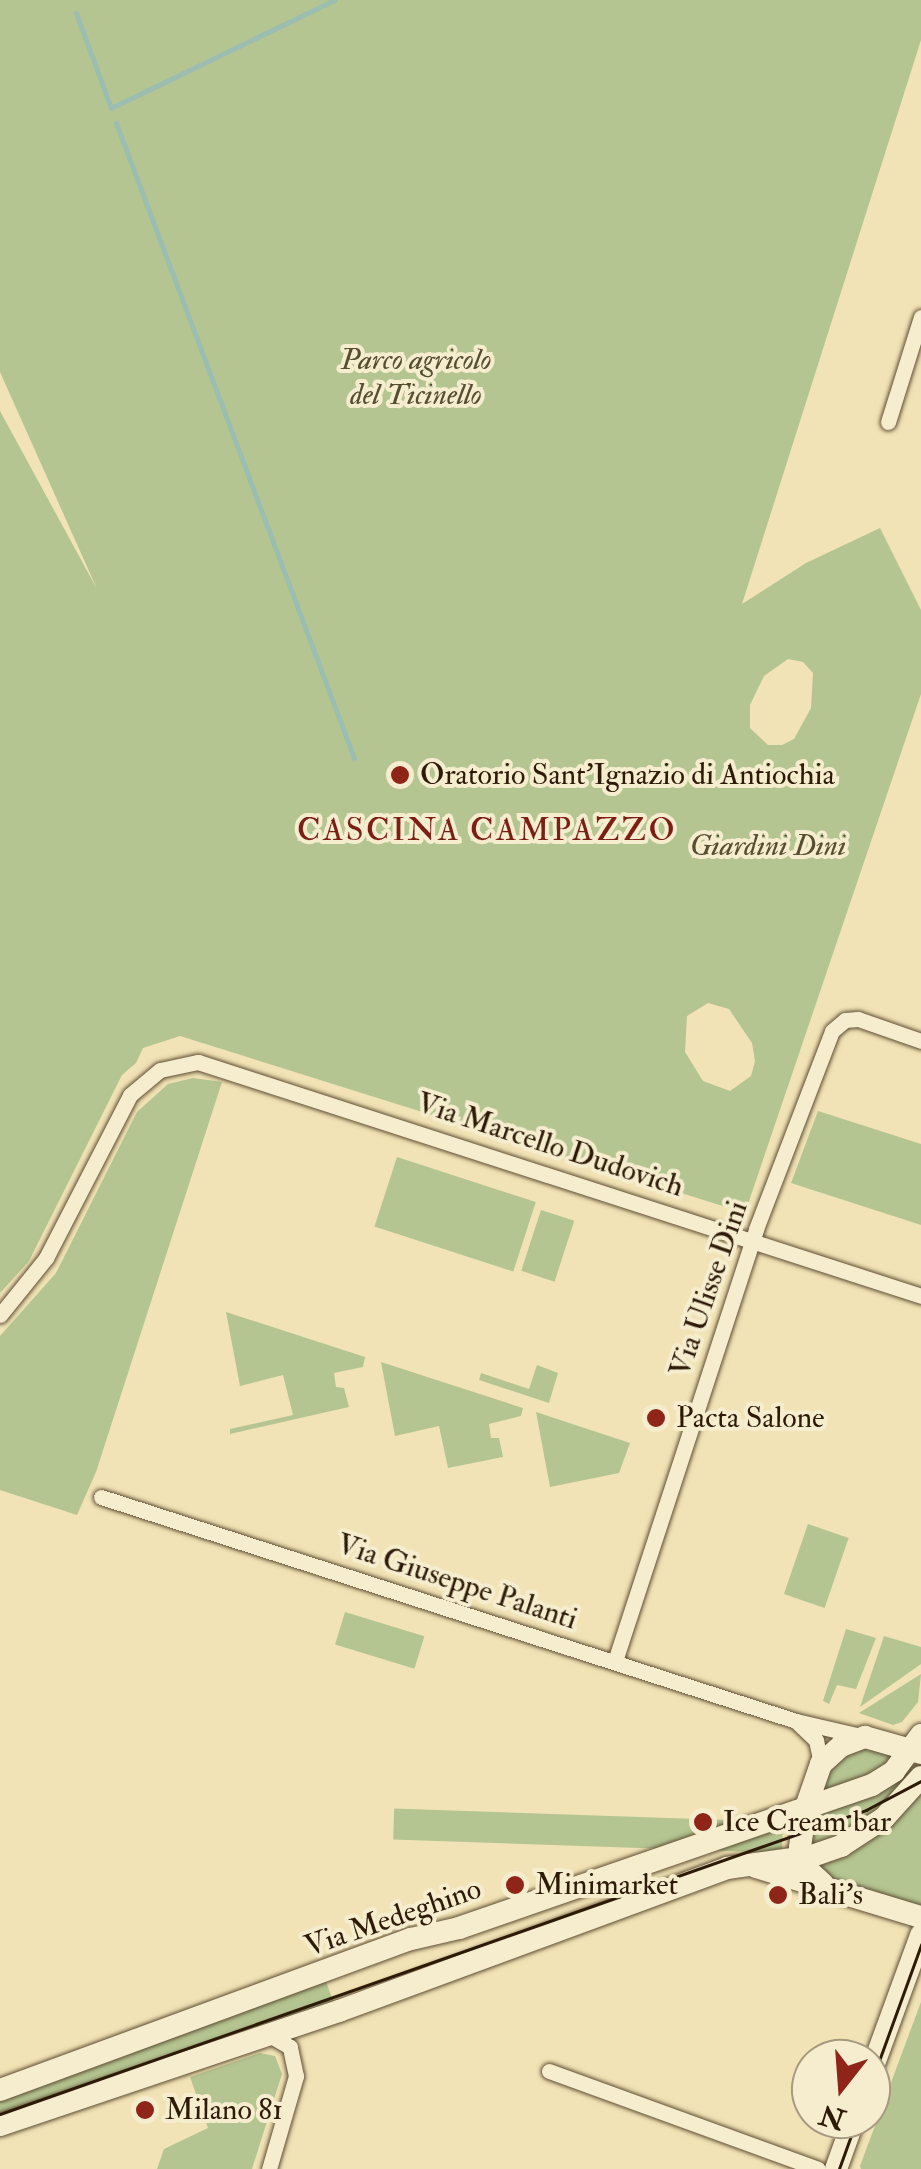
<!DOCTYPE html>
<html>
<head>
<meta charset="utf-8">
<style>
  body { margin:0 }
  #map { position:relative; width:921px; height:2169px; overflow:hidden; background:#f1e3b5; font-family:"IM FELL Double Pica",serif }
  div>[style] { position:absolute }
  .green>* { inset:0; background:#b4c591; transform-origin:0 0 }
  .stream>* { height:5px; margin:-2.5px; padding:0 2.5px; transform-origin:2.5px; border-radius:2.5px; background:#9bbeb0 }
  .roads { filter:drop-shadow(0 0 2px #5e4d33) drop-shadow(0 0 2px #5e4d33) }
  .street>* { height:15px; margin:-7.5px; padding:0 7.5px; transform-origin:7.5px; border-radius:7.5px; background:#f6edcf }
  .secondary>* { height:22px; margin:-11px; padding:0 11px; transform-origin:11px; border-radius:11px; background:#f6edcf }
  .tram>* { height:2.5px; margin:-1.25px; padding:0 1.25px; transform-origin:1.25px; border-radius:1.25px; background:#2d1b08 }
  .dots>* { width:28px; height:28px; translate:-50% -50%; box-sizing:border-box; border:5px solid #f6edcf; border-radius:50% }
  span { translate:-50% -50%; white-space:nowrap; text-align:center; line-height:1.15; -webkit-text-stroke:8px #f6edcf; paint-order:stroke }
  .park-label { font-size:30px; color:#564e31; font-style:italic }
  .poi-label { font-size:30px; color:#2d1b08 }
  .left { translate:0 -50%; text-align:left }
  .street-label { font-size:30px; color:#2d1b08 }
  .neighbourhood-label { font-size:32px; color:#7a1f14; letter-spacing:2.5px }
  .north { position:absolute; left:791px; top:2039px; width:100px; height:100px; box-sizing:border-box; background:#f6edcf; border:2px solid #a6997f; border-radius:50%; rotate:197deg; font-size:28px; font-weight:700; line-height:40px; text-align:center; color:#2d1b08 }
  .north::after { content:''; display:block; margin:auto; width:35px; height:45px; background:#8f2418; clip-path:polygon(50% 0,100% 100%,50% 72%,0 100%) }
</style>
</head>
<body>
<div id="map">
  <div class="green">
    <i style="clip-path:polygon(evenodd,0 0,921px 0,921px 40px,742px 604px,806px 563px,880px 528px,921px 610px,921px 694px,745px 1213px,180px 1036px,143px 1048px,136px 1063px,122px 1075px,29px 1261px,0 1293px,0 411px,97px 589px,0 372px,0 0,788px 659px,803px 662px,813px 673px,811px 708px,794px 739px,782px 745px,768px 745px,750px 728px,750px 705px,764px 676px,788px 659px,0 0,708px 1003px,729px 1009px,752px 1043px,755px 1061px,751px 1076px,730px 1091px,703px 1081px,685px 1052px,687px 1016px,708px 1003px)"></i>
    <i style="clip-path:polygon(193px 1078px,222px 1082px,96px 1472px,77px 1515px,0 1490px,0 1336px,56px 1273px,137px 1112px,168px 1084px)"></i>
    <i style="clip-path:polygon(818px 1111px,921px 1144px,921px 1225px,791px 1183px)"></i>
    <i style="left:397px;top:1157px;width:146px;height:73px;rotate:18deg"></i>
    <i style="left:541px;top:1210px;width:35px;height:64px;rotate:18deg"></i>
    <i style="clip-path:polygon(226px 1312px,365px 1357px,363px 1367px,334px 1373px,336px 1387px,344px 1388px,349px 1407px,230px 1434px,230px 1429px,293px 1415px,283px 1375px,240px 1386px)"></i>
    <i style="clip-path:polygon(381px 1362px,523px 1408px,521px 1416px,489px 1424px,491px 1438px,499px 1438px,503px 1457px,448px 1468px,439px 1426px,395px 1436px)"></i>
    <i style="clip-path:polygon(537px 1365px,558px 1373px,549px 1403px,479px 1380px,481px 1373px,529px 1389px)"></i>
    <i style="clip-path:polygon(536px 1412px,630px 1443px,619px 1473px,550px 1487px)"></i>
    <i style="left:808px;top:1524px;width:43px;height:74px;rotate:19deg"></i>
    <i style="left:345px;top:1612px;width:83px;height:34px;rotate:17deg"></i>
    <i style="clip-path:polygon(846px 1629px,876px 1638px,856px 1689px,837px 1685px,829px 1704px,823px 1701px)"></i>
    <i style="clip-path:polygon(884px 1636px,921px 1647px,921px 1664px,860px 1707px)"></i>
    <i style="clip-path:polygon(921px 1674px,918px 1702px,902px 1722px,893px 1725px,859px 1713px)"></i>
    <i style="clip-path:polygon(857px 1747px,896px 1753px,888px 1767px,823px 1793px,829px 1769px)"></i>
    <i style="clip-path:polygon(921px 1761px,893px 1801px,851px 1832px,811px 1845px,813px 1815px)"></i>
    <i style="clip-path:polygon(921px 1792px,921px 1911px,834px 1881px,813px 1864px,908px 1808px)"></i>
    <i style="left:783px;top:1822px;width:31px;height:389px;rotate:92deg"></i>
    <i style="clip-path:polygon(325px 1979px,335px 2006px,0 2118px,0 2097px)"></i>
    <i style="clip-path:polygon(921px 2002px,921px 2169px,861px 2169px,860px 2166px)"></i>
    <i style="clip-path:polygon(260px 2053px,275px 2056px,282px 2074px,252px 2169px,157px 2169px,164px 2149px,208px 2128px,190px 2077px)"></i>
  </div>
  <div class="stream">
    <i style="left:76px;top:13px;width:101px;rotate:69.8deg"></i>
    <i style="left:111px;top:108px;width:248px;rotate:-25.8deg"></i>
    <i style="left:116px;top:123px;width:678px;rotate:69.45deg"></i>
  </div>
  <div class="roads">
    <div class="street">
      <i style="left:888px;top:422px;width:110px;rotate:-72.6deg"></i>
      <i style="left:0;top:1315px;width:73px;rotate:-51.1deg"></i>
      <i style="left:46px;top:1258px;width:183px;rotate:-62.7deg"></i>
      <i style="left:130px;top:1095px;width:39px;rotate:-40deg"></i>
      <i style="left:160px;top:1070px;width:39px;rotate:-12deg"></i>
      <i style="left:198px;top:1062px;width:760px;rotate:17.93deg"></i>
      <i style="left:101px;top:1497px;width:730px;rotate:17.86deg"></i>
      <i style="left:796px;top:1721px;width:71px;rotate:13.1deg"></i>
      <i style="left:615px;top:1661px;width:454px;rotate:-71.9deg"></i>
      <i style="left:756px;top:1229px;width:212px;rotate:-69deg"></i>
      <i style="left:832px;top:1031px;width:17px;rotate:-40deg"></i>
      <i style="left:845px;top:1020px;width:13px;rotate:-4deg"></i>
      <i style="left:858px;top:1019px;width:67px;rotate:19.2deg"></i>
      <i style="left:796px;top:1721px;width:28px;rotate:44deg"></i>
      <i style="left:816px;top:1740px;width:25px;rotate:78deg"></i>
      <i style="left:549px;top:2071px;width:286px;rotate:20deg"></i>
      <i style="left:269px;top:2169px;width:97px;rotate:-73.8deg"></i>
      <i style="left:296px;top:2076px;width:30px;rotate:-102deg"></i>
      <i style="left:290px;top:2047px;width:24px;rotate:-150deg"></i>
    </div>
    <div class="secondary">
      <i style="left:756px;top:1867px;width:172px;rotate:16.9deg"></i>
      <i style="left:823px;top:1884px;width:21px;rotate:-137deg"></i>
      <i style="left:808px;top:1870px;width:24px;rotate:-109deg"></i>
      <i style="left:800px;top:1847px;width:40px;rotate:-81.5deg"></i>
      <i style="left:806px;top:1807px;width:46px;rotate:-70.8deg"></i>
      <i style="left:821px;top:1764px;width:27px;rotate:-42deg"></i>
      <i style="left:841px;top:1746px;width:26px;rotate:-21deg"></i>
      <i style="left:865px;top:1737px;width:58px;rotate:15.9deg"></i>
      <i style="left:871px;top:2072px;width:146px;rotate:-69.9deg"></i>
      <i style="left:0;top:2090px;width:438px;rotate:-20.2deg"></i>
      <i style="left:411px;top:1939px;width:49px;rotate:-12.9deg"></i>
      <i style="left:459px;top:1928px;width:437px;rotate:-19.1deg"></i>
      <i style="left:872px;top:1785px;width:26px;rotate:-32deg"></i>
      <i style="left:894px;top:1771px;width:45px;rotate:-53.1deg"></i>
      <i style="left:0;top:2125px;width:358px;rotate:-18.6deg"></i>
      <i style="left:339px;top:2011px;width:414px;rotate:-20.2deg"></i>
      <i style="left:727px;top:1868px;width:86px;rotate:-8deg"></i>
      <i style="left:812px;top:1856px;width:31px;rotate:-19deg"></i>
      <i style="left:841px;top:1846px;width:51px;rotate:-33.1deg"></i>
      <i style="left:884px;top:1818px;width:55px;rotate:-47.9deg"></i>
      <i style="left:836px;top:2169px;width:53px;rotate:-70.2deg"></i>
    </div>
  </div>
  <div class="tram">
    <i style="left:871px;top:2083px;width:147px;rotate:-70.1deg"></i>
    <i style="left:0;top:2114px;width:918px;rotate:-19.34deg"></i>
    <i style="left:866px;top:1810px;width:62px;rotate:-27.8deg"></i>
    <i style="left:839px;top:2169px;width:53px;rotate:-70.2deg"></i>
  </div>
  <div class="dots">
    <i style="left:400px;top:775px;background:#8f2418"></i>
    <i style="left:656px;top:1418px;background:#8f2418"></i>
    <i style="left:703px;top:1822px;background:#8f2418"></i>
    <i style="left:515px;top:1885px;background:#8f2418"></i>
    <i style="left:778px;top:1895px;background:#8f2418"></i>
    <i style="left:145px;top:2110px;background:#8f2418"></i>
  </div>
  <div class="park-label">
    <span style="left:416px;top:377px">Parco agricolo<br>del Ticinello</span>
    <span style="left:768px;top:846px">Giardini Dini</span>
  </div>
  <div class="poi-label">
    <span class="left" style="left:420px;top:775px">Oratorio Sant'Ignazio di Antiochia</span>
    <span class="left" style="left:676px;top:1418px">Pacta Salone</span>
    <span class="left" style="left:723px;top:1822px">Ice Cream bar</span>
    <span class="left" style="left:535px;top:1885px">Minimarket</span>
    <span class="left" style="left:798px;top:1895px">Bali's</span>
    <span class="left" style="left:165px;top:2110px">Milano 81</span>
  </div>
  <div class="street-label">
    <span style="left:550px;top:1145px;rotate:18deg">Via Marcello Dudovich</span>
    <span style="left:709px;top:1289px;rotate:-71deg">Via Ulisse Dini</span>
    <span style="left:457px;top:1582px;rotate:18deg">Via Giuseppe Palanti</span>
    <span style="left:393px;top:1918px;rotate:-19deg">Via Medeghino</span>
  </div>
  <div class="neighbourhood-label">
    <span style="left:487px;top:830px">CASCINA CAMPAZZO</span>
  </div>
  <div class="north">N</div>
</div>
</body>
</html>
